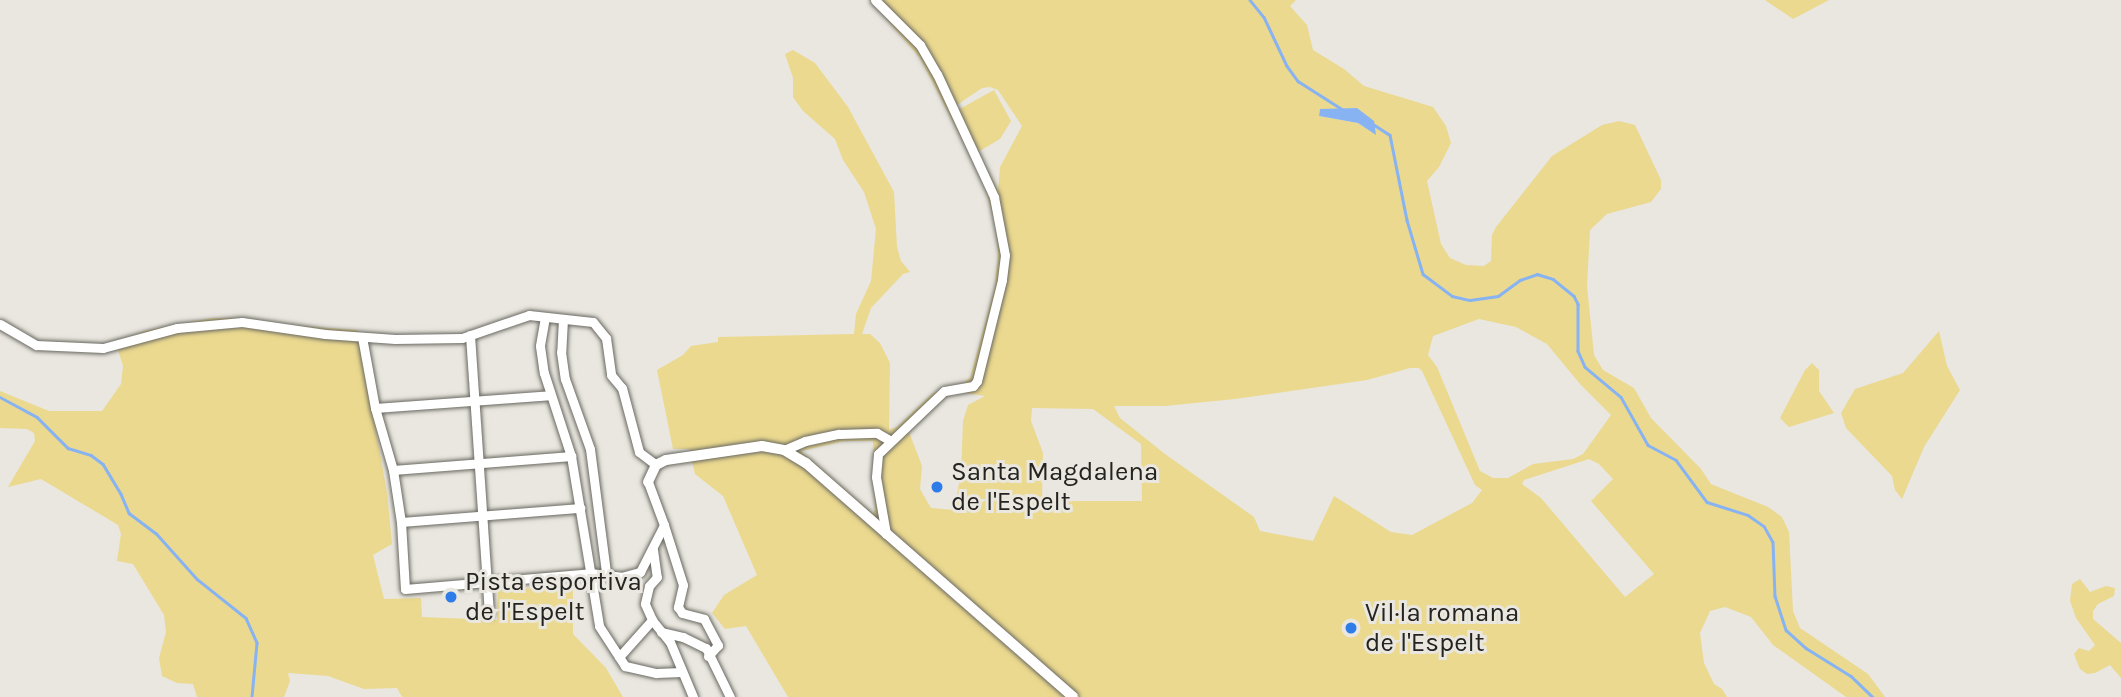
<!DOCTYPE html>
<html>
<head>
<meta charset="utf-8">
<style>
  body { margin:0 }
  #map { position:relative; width:2121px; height:697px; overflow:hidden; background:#e9e7df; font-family:Karla,sans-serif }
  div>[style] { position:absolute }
  .green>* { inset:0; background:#ebd98f }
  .water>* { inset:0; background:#87b3f2 }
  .stream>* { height:2.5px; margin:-1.25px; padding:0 1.25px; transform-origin:1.25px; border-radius:1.25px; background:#87b3f2 }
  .roads { filter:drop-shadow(0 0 2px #696861) drop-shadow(0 0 2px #696861) }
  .minor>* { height:9px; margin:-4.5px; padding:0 4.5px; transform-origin:4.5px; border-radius:4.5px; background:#fff }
  .tertiary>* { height:10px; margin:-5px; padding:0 5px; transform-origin:5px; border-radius:5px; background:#fff }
  .dots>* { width:19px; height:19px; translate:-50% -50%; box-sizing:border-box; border:4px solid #e9e7df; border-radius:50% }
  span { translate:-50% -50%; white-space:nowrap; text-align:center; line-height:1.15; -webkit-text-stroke:6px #e9e7df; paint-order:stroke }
  .poi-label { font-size:26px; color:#242320 }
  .left { translate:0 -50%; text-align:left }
</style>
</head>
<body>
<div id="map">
  <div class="green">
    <i style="clip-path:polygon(evenodd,870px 0,1296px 0,1290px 6px,1307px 25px,1313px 50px,1344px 69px,1364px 86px,1433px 107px,1446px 126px,1451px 143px,1439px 167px,1427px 181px,1441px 244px,1450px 258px,1466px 265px,1484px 266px,1491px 261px,1492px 235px,1496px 227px,1552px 156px,1602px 125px,1619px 121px,1635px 125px,1661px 180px,1661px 189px,1651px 202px,1607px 214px,1590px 230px,1587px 286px,1594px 355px,1603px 370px,1634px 388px,1651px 418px,1701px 469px,1711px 484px,1768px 507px,1782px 517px,1789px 532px,1793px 611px,1800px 628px,1868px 674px,1885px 697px,1846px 697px,1773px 645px,1751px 617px,1725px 607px,1710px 611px,1700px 633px,1704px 663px,1714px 684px,1722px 689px,1727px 697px,788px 697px,746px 626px,725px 629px,712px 613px,724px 595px,757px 575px,723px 496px,695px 474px,689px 449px,673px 449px,657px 370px,683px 355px,691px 346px,718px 342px,718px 337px,854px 334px,856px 314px,871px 281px,876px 229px,864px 192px,843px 160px,835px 139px,803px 111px,793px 97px,793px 78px,785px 54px,793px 50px,815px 63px,848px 107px,894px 192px,897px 247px,901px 261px,910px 272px,903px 274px,871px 308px,862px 334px,870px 334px,880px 343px,890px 363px,889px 430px,897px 427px,933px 393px,958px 386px,970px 378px,995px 287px,998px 251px,995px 223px,983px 180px,920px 58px,870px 0,990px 87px,998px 90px,1022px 126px,1000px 167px,998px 191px,978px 152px,1000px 139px,1011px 121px,994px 90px,956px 111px,954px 107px,982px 88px,990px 87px,870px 0,1357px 108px,1375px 134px,1358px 123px,1319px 116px,1320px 110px,1357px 108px,870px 0,1479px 319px,1516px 327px,1547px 344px,1580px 384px,1611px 415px,1583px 454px,1573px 459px,1533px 464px,1508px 478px,1493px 478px,1480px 471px,1437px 367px,1428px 355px,1433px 336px,1479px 319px,870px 0,1410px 368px,1419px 368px,1422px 371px,1475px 485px,1482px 490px,1472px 503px,1412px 535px,1391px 532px,1334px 496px,1313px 541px,1260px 531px,1254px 517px,1165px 454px,1120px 418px,1114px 406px,1165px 406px,1235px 399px,1367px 380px,1410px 368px,870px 0,958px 392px,985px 396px,968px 405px,963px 421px,961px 473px,954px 510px,931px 508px,920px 489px,922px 466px,909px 432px,947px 396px,958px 392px,870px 0,1032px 408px,1093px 409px,1141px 444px,1142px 501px,1042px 501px,1043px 453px,1031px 421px,1032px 408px,870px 0,845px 441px,873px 441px,875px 509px,873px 514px,801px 451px,845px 441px,870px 0,1589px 459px,1599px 464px,1613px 479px,1591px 501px,1654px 574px,1625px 597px,1541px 498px,1522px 484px,1524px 480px,1589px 459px)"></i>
    <i style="clip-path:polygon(1765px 0,1829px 0,1793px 19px)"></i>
    <i style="clip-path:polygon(212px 318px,248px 318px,272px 324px,358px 330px,387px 493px,392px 544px,373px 555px,384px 599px,421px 598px,422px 617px,497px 620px,498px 590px,573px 586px,573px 634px,606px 668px,623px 697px,402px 697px,397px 688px,364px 689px,328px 676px,288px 673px,290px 681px,284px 697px,197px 697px,193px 684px,177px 683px,162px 676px,159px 658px,166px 632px,164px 615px,133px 564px,117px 561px,121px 534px,118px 525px,41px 479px,8px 487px,35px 441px,34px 433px,27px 429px,0 428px,0 391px,49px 411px,102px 411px,121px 384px,123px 366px,118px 350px,121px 342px,144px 331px)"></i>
    <i style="clip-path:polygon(1939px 331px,1947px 366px,1960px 390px,1924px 447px,1902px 499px,1895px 490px,1892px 476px,1846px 428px,1841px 413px,1855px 389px,1903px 373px)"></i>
    <i style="clip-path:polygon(1812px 363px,1819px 370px,1819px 391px,1834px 413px,1789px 427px,1780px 418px,1805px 370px)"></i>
    <i style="clip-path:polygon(2080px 579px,2090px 592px,2106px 586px,2115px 588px,2114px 596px,2098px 604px,2093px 611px,2093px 619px,2121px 643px,2121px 678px,2110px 665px,2095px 673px,2087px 674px,2080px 669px,2077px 662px,2074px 654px,2079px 648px,2089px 651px,2095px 645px,2076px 618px,2070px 601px,2072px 584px)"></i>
  </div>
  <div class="water">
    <i style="clip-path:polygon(1357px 108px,1374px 121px,1376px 135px,1358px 123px,1319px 116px,1320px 109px)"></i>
  </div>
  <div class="stream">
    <i style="left:1250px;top:0;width:22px;rotate:51deg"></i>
    <i style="left:1264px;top:17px;width:54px;rotate:64.9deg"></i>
    <i style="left:1287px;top:66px;width:19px;rotate:54deg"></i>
    <i style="left:1298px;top:81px;width:52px;rotate:32.5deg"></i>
    <i style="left:1373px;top:124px;width:20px;rotate:33deg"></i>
    <i style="left:1390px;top:135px;width:87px;rotate:78.7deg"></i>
    <i style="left:1407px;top:220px;width:56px;rotate:73.5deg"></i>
    <i style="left:1423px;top:274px;width:36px;rotate:37deg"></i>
    <i style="left:1452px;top:296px;width:18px;rotate:13deg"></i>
    <i style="left:1470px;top:300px;width:28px;rotate:-8deg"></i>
    <i style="left:1498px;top:296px;width:27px;rotate:-36deg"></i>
    <i style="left:1520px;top:280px;width:18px;rotate:-19deg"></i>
    <i style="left:1537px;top:274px;width:17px;rotate:17deg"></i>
    <i style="left:1553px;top:279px;width:27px;rotate:39deg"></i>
    <i style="left:1574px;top:296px;width:9px;rotate:63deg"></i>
    <i style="left:1578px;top:304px;width:47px;rotate:90deg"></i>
    <i style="left:1578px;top:351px;width:17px;rotate:66deg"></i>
    <i style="left:1585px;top:367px;width:47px;rotate:39.8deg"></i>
    <i style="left:1621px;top:397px;width:55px;rotate:60.6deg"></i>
    <i style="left:1648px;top:445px;width:32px;rotate:28deg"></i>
    <i style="left:1676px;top:460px;width:52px;rotate:53.6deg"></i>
    <i style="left:1707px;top:502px;width:43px;rotate:17.6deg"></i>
    <i style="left:1748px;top:515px;width:19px;rotate:35deg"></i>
    <i style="left:1764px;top:526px;width:18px;rotate:61deg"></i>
    <i style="left:1773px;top:542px;width:54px;rotate:87.9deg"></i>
    <i style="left:1775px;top:596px;width:36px;rotate:72deg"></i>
    <i style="left:1786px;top:630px;width:27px;rotate:42deg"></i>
    <i style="left:1806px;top:648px;width:53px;rotate:31.9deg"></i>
    <i style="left:1851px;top:676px;width:30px;rotate:44deg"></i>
    <i style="left:0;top:397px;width:42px;rotate:28.4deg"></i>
    <i style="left:37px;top:417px;width:44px;rotate:45deg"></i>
    <i style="left:68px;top:448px;width:24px;rotate:17deg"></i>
    <i style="left:91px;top:455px;width:15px;rotate:37deg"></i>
    <i style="left:103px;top:464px;width:35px;rotate:59deg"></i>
    <i style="left:121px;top:494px;width:21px;rotate:67deg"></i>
    <i style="left:129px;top:513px;width:34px;rotate:37deg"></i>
    <i style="left:156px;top:533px;width:62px;rotate:48.3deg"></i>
    <i style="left:197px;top:579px;width:63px;rotate:38.5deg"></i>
    <i style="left:246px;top:618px;width:27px;rotate:66deg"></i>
    <i style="left:257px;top:643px;width:54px;rotate:95.3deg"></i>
  </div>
  <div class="roads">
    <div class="minor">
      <i style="left:875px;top:0;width:64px;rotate:45deg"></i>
      <i style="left:920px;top:45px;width:34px;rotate:60deg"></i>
      <i style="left:937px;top:74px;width:136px;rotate:65.1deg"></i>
      <i style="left:994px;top:197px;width:59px;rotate:79.3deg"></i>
      <i style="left:1005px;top:255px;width:25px;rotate:97deg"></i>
      <i style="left:1002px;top:280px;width:104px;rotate:103.9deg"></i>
      <i style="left:977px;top:381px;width:6px;rotate:129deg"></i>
      <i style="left:973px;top:386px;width:29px;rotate:170deg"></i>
      <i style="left:944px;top:391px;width:91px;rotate:136.3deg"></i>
      <i style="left:878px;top:454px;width:23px;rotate:95deg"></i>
      <i style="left:876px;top:477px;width:58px;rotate:80deg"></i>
      <i style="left:545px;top:317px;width:29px;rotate:100deg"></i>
      <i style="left:540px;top:346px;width:27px;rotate:82deg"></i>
      <i style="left:544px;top:373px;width:87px;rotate:72deg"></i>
      <i style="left:571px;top:456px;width:172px;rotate:80.6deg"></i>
      <i style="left:599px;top:626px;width:48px;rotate:57deg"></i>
      <i style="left:625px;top:666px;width:32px;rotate:13deg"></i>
      <i style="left:656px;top:673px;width:26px;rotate:-2deg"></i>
      <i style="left:563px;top:319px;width:33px;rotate:93deg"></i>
      <i style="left:561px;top:352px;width:27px;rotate:82deg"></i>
      <i style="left:565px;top:379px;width:74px;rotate:70.3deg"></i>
      <i style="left:590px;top:449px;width:125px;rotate:82.6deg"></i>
      <i style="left:0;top:324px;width:42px;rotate:30.3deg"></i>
      <i style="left:36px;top:345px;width:67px;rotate:2.6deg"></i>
      <i style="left:103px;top:348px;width:77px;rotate:-15.1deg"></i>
      <i style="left:177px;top:328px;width:65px;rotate:-5.3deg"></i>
      <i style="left:242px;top:322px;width:84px;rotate:8.2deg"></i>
      <i style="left:325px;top:334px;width:70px;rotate:4.1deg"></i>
      <i style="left:395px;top:339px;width:67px;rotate:-0.9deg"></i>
      <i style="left:462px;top:338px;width:71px;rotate:-18.9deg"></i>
      <i style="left:529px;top:315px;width:64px;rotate:6.2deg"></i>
      <i style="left:593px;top:322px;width:21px;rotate:51deg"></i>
      <i style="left:606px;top:338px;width:37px;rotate:82deg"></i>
      <i style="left:611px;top:375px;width:17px;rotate:50deg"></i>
      <i style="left:622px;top:388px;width:66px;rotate:75.1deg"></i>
      <i style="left:639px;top:452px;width:21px;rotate:37deg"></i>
      <i style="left:470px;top:335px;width:279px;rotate:86.1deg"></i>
      <i style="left:362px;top:337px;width:72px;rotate:79.6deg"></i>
      <i style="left:375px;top:408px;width:65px;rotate:73.8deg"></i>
      <i style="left:393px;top:470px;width:53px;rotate:81.3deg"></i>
      <i style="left:401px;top:522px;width:67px;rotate:86.6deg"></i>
      <i style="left:405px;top:589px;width:186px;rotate:-4.9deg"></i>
      <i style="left:590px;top:573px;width:31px;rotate:7deg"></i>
      <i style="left:621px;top:577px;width:20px;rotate:-15deg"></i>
      <i style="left:640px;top:572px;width:53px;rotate:-62.9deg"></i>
      <i style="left:664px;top:525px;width:46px;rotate:-110.4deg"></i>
      <i style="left:375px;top:408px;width:175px;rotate:-4.2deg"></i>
      <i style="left:784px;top:450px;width:23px;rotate:-23deg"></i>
      <i style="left:805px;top:441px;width:35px;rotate:-12deg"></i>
      <i style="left:839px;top:434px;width:38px;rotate:-2deg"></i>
      <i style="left:877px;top:433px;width:16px;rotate:30deg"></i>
      <i style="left:393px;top:470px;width:179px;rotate:-4.5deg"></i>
      <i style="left:401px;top:522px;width:180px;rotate:-4.5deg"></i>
      <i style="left:664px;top:525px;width:63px;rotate:72.4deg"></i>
      <i style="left:683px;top:585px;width:23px;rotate:103deg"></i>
      <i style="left:678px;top:607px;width:7px;rotate:56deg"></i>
      <i style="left:682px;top:613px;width:23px;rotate:15deg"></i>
      <i style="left:704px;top:619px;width:30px;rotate:62deg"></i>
      <i style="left:718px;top:645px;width:15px;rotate:132deg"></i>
      <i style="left:653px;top:550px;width:27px;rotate:82deg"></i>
      <i style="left:657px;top:577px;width:12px;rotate:132deg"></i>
      <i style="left:649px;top:586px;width:18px;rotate:103deg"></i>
      <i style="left:645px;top:604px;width:17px;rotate:66deg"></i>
      <i style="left:652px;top:620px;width:28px;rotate:51deg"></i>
      <i style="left:670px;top:642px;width:60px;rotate:67.3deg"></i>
      <i style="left:661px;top:632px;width:23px;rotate:13deg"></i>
      <i style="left:683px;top:637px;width:25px;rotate:26deg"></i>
      <i style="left:706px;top:648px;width:55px;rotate:63.9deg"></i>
      <i style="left:619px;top:657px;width:50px;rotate:-48.3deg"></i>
    </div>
    <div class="tertiary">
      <i style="left:648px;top:482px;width:19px;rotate:-65deg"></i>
      <i style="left:656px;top:465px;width:11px;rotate:-27deg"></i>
      <i style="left:666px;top:460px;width:97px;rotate:-8.3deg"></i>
      <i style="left:762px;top:446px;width:22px;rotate:10deg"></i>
      <i style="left:784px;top:450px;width:26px;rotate:31deg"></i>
      <i style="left:806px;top:463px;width:355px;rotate:41.2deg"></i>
    </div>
  </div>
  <div class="dots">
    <i style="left:937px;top:487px;background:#2d7ce7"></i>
    <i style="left:451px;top:597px;background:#2d7ce7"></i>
    <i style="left:1351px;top:628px;background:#2d7ce7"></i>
  </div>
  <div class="poi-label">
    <span class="left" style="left:951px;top:487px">Santa Magdalena<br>de l'Espelt</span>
    <span class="left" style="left:465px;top:597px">Pista esportiva<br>de l'Espelt</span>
    <span class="left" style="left:1365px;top:628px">Vil·la romana<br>de l'Espelt</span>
  </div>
</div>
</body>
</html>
